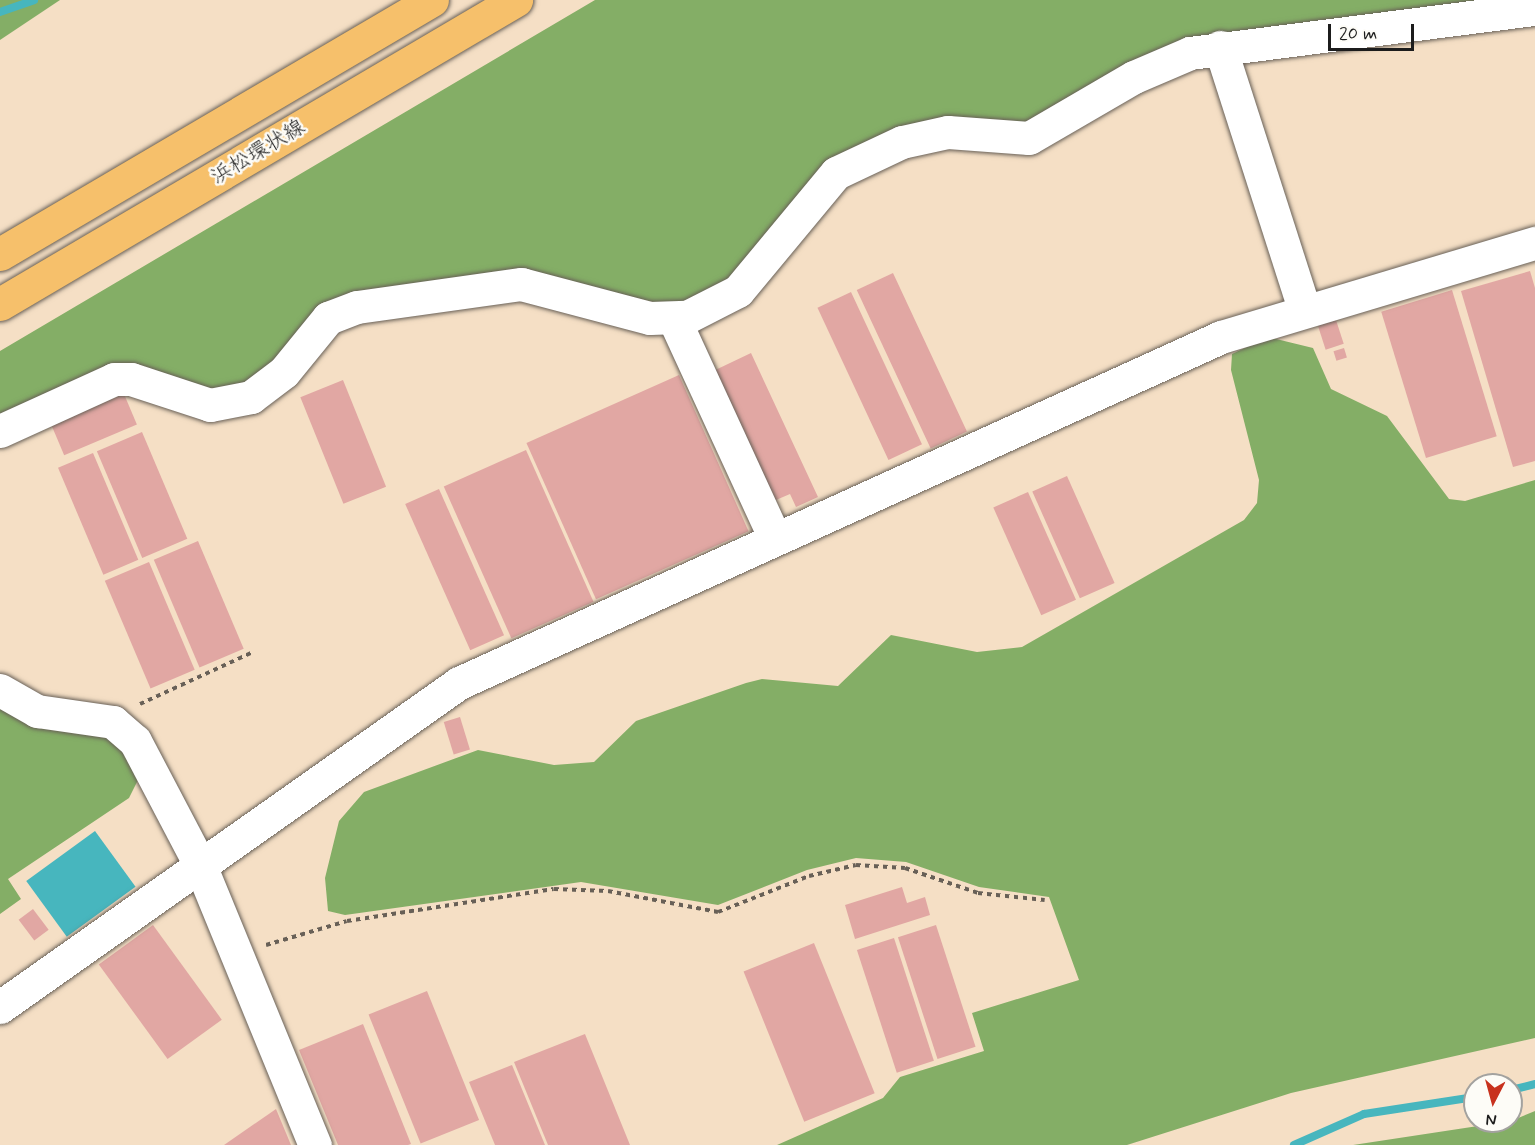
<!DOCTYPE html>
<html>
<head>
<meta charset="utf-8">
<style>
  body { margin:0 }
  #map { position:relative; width:1535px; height:1145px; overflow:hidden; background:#f5dfc5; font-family:Mynerve,"Klee One",sans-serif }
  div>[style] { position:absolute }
  .forest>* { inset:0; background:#84ae66 }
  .water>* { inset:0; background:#47b6be; transform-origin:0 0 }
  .stream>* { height:8px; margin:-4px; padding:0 4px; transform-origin:4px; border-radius:4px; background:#47b6be }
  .building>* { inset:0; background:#e1a7a3; transform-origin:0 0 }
  .path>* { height:4px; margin-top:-2px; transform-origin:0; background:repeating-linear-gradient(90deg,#686057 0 4.5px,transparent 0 9px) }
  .roads { filter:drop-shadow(0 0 2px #686057) drop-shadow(0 0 2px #686057) }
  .minor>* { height:33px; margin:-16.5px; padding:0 16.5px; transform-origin:16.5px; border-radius:16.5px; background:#fff }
  .major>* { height:33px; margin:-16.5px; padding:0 16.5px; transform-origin:16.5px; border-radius:16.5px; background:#f6c06b }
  span { translate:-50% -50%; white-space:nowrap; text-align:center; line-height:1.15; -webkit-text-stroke:5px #fdfcf7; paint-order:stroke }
  .street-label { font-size:21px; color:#1c1c1c }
  .north { position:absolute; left:1463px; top:1073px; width:60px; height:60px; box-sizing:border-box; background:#fdfcf7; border:2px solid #a3a29f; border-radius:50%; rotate:186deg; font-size:16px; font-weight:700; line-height:24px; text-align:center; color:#1c1c1c }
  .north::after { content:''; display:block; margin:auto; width:21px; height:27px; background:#c8321e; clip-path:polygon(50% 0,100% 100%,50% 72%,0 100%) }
  .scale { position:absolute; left:1328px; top:24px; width:86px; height:27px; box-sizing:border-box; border:3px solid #1c1c1c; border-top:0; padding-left:8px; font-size:18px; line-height:21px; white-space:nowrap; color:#1c1c1c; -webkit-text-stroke:4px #fdfcf7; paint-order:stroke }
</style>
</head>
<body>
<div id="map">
  <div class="forest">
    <i style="clip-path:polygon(0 0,60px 0,0 40px)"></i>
    <i style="clip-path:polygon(595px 0,1534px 0,1218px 38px,1043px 124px,899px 134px,745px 271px,685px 309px,554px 280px,356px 298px,277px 366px,229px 395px,150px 377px,0 422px,0 351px)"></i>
    <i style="clip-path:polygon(1268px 337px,1313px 348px,1331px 389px,1387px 416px,1449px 499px,1465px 501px,1535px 480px,1535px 1038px,1291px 1093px,1127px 1145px,777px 1145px,883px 1098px,900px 1077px,984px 1051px,972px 1013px,1079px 980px,1049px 897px,979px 887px,906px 862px,856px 858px,807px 870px,718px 905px,581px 882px,345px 915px,328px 911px,325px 878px,339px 821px,364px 792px,478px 750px,554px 765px,594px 762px,636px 721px,746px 683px,762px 679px,838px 686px,891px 635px,977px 652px,1022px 647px,1244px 520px,1257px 503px,1259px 480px,1231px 370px,1232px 354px)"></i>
    <i style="clip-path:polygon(0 700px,110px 730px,140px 776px,129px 798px,8px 879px,21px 899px,0 914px)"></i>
    <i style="clip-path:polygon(1535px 1111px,1535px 1145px,1353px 1145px,1511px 1121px)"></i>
  </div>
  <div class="water">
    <i style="left:95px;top:831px;width:69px;height:85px;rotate:54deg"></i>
  </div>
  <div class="stream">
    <i style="left:0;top:12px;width:36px;rotate:-19deg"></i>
    <i style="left:1511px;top:1090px;width:25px;rotate:-14deg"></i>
    <i style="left:1294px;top:1145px;width:77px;rotate:-23.9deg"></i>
    <i style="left:1364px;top:1114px;width:112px;rotate:-8.7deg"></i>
  </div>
  <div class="building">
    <i style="clip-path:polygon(1530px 271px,1535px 288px,1535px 461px,1513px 467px,1461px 291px)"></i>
    <i style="left:893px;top:273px;width:175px;height:40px;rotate:65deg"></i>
    <i style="left:1452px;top:290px;width:153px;height:74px;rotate:73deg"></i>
    <i style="left:851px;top:292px;width:168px;height:37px;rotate:65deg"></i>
    <i style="left:1336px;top:320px;width:25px;height:19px;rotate:72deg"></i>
    <i style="left:1344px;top:348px;width:10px;height:11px;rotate:73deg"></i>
    <i style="clip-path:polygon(751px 353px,818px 497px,796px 507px,790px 494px,769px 503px,709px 373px)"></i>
    <i style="left:679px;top:375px;width:171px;height:167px;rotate:66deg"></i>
    <i style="left:343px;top:380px;width:115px;height:46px;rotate:68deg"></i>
    <i style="left:124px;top:394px;width:33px;height:79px;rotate:67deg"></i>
    <i style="left:142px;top:432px;width:116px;height:49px;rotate:67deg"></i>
    <i style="left:526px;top:450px;width:166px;height:90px;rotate:66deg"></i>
    <i style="left:93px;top:453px;width:116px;height:38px;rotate:67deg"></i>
    <i style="left:1067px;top:476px;width:117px;height:38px;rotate:66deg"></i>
    <i style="left:439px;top:489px;width:160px;height:37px;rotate:66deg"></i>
    <i style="left:1028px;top:492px;width:118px;height:38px;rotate:66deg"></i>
    <i style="left:198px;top:541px;width:117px;height:48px;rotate:67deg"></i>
    <i style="left:149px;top:562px;width:117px;height:48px;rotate:67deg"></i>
    <i style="left:460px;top:717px;width:34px;height:17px;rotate:73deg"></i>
    <i style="clip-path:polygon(902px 887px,907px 903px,925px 897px,930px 915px,855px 939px,845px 905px)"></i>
    <i style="left:33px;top:909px;width:26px;height:18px;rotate:53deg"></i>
    <i style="left:153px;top:925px;width:117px;height:67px;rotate:54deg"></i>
    <i style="left:936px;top:925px;width:128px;height:40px;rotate:72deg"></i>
    <i style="left:894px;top:938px;width:129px;height:39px;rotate:72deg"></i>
    <i style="left:814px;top:943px;width:162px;height:76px;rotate:68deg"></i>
    <i style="left:427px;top:991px;width:139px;height:63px;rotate:68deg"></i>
    <i style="clip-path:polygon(363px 1024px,411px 1144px,408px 1145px,338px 1145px,299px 1050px)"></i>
    <i style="clip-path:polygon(585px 1034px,630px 1145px,548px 1145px,514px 1062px)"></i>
    <i style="clip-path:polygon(512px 1065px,545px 1145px,495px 1145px,469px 1082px)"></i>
    <i style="clip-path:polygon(276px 1109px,291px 1145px,224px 1145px)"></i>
  </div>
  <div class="path">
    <i style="left:140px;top:704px;width:122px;rotate:-24.7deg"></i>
    <i style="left:266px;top:945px;width:84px;rotate:-16.5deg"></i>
    <i style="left:347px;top:921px;width:209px;rotate:-8.8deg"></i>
    <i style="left:554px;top:889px;width:54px;rotate:2.1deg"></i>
    <i style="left:608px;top:891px;width:112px;rotate:10.8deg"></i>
    <i style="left:718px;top:912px;width:98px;rotate:-21.6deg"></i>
    <i style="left:809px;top:876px;width:48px;rotate:-13.2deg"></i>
    <i style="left:856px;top:865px;width:49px;rotate:3.5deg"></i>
    <i style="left:905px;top:868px;width:77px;rotate:18.9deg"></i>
    <i style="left:978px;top:893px;width:67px;rotate:6deg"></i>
  </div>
  <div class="roads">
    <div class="minor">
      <i style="left:1220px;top:47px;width:277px;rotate:72.2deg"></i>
      <i style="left:674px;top:319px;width:242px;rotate:65.3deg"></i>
      <i style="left:0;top:431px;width:125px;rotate:-24.5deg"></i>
      <i style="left:114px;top:379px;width:17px"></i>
      <i style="left:131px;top:379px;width:83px;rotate:18.2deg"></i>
      <i style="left:210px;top:405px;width:42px;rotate:-11deg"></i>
      <i style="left:251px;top:397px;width:41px;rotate:-37.1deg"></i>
      <i style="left:284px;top:372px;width:70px;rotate:-50.8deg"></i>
      <i style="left:328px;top:318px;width:31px;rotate:-21deg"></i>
      <i style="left:357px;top:307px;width:166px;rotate:-8deg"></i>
      <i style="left:521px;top:284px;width:133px;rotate:14.8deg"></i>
      <i style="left:650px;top:318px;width:37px;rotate:-2deg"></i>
      <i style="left:687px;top:317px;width:57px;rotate:-27deg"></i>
      <i style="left:738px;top:291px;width:153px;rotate:-50.3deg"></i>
      <i style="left:836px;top:173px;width:73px;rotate:-25.2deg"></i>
      <i style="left:902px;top:142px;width:47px;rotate:-12.3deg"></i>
      <i style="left:948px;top:132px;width:81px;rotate:4.2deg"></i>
      <i style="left:1029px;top:138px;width:121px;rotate:-30.2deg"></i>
      <i style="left:1134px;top:77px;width:61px;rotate:-23.2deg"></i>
      <i style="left:1190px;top:53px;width:348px;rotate:-7.3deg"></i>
      <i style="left:0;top:690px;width:43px;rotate:29.6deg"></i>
      <i style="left:37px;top:711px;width:77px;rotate:8.2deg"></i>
      <i style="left:113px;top:722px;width:29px;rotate:41deg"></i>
      <i style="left:135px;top:741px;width:140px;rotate:62.3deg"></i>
      <i style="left:200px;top:865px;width:303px;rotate:67.7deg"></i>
      <i style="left:0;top:1007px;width:562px;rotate:-35.22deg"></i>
      <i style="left:459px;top:683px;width:837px;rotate:-24.42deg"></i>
      <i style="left:1221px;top:337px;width:328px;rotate:-16.7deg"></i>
    </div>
    <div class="major">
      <i style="left:0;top:254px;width:501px;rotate:-30.45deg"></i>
      <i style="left:0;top:304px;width:599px;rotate:-30.5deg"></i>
    </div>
  </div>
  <div class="street-label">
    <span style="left:258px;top:152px;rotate:-31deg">浜松環状線</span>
  </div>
  <div class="north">N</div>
  <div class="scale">20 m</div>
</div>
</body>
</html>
